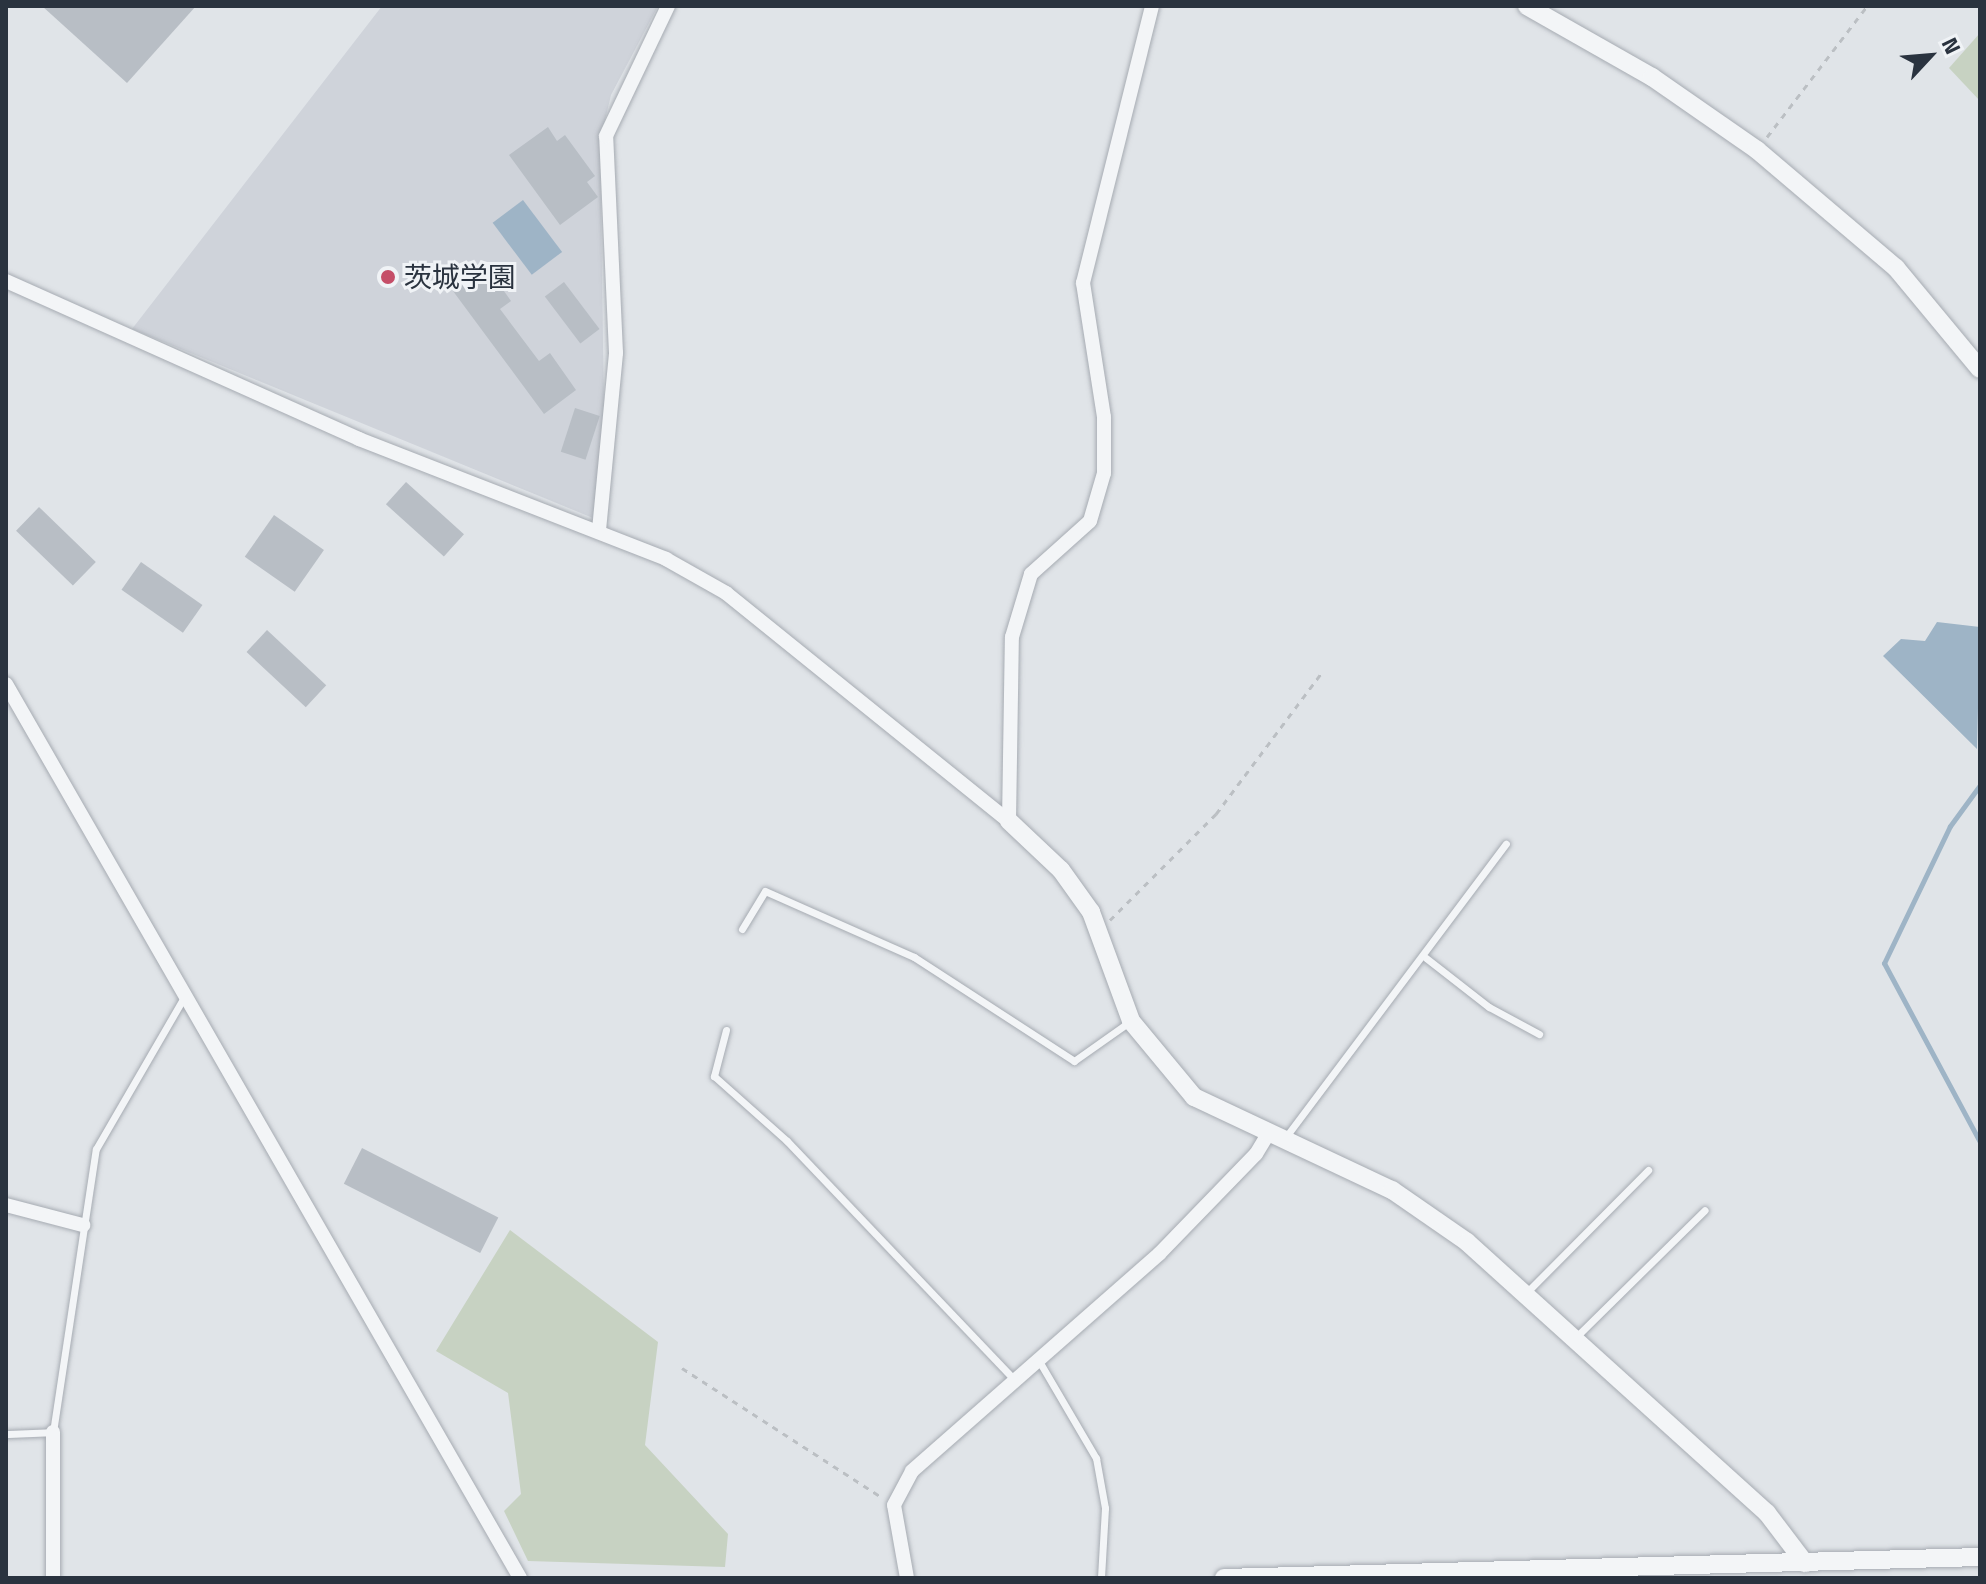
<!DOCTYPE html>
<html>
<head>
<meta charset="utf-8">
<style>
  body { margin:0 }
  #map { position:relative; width:1986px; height:1584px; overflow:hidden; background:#e0e4e8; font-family:"Titillium Web","Noto Sans JP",sans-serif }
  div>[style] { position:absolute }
  .built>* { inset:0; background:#cfd3da }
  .green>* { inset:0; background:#c7d2c2 }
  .water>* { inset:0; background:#9eb4c6; transform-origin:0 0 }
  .stream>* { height:5px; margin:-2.5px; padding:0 2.5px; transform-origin:2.5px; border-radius:2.5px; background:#9eb4c6 }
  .building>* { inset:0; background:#b8bec5; transform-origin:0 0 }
  .path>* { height:3px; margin-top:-1.5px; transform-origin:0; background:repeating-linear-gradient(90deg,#bbbfc3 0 6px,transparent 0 12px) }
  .roads { filter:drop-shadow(0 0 2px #a6abb2) drop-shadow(0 0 2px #a6abb2) }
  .service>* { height:7px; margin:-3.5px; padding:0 3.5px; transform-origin:3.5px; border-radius:3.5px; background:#f3f5f7 }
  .minor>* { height:14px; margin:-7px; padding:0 7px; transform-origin:7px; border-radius:7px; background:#f3f5f7 }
  .tertiary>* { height:18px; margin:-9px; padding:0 9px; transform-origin:9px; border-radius:9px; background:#f3f5f7 }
  .dots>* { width:22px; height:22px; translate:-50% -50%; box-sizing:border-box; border:4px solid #f0f3f6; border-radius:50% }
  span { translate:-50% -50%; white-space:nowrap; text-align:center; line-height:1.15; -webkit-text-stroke:6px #f0f3f6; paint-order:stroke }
  .poi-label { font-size:28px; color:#2a333f }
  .left { translate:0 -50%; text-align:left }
  .frame { position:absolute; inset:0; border:8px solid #2a333f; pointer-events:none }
  .north { position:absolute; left:1890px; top:16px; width:80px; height:80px; -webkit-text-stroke:6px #f0f3f6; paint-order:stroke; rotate:64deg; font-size:22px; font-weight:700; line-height:32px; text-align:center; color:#2a333f }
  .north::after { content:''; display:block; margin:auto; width:28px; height:36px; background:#2a333f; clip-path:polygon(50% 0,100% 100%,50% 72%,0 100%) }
</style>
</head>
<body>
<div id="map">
  <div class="built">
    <i style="clip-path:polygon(382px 6px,658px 6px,611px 95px,600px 141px,604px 406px,593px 518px,132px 329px)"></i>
  </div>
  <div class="green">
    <i style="clip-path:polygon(1980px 33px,1980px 101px,1949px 68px)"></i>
    <i style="clip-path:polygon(510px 1230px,658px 1342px,645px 1445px,728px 1534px,725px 1567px,528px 1561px,504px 1511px,521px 1494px,508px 1393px,436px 1351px)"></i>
  </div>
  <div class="water">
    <i style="left:523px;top:200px;width:65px;height:38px;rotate:53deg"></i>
    <i style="clip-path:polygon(1937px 622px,1980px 627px,1977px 749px,1883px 656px,1901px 639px,1925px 641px)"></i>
  </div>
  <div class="stream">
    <i style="left:1980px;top:785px;width:51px;rotate:126.2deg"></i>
    <i style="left:1950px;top:826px;width:152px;rotate:115.7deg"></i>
    <i style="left:1884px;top:963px;width:203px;rotate:61.8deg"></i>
  </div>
  <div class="building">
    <i style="clip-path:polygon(42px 6px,196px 6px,127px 83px)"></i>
    <i style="clip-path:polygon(548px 127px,557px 141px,565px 135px,595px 176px,587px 182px,598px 197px,560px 225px,509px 155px)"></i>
    <i style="clip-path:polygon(483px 262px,511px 301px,500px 309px,539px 361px,550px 353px,576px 390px,544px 414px,450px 287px)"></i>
    <i style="left:564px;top:282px;width:59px;height:24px;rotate:53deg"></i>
    <i style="left:575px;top:408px;width:26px;height:46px;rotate:18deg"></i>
    <i style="left:406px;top:482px;width:78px;height:30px;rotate:42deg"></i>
    <i style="left:39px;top:507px;width:79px;height:33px;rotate:44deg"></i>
    <i style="left:274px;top:515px;width:61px;height:51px;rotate:35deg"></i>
    <i style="left:141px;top:562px;width:75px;height:34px;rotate:35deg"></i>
    <i style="left:267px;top:630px;width:81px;height:30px;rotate:43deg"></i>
    <i style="left:362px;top:1148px;width:153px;height:40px;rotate:27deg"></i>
  </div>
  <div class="path">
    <i style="left:1767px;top:137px;width:165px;rotate:-52.6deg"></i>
    <i style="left:1110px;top:920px;width:150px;rotate:-45deg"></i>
    <i style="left:1216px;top:814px;width:179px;rotate:-53.2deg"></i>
    <i style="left:682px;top:1368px;width:236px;rotate:32.9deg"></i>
  </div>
  <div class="roads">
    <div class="service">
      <i style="left:742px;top:929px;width:44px;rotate:-58.8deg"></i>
      <i style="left:765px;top:891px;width:163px;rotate:23.9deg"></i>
      <i style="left:914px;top:957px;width:191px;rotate:33deg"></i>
      <i style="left:1074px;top:1061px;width:67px;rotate:-35.3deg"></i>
      <i style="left:1426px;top:958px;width:80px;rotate:37.9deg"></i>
      <i style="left:1489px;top:1007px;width:57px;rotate:28.4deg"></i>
      <i style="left:726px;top:1030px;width:48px;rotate:104.6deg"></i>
      <i style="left:714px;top:1076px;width:98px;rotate:41.7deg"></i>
      <i style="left:787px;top:1141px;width:329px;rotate:46.4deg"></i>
      <i style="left:1285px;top:1138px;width:368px;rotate:-53.1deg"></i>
      <i style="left:1527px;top:1292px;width:172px;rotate:-45.2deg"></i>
      <i style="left:1575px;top:1338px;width:182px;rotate:-44.6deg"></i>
      <i style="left:1039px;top:1361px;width:113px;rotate:59.6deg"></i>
      <i style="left:1096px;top:1458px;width:51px;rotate:79.8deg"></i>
      <i style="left:1105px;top:1508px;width:70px;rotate:93.3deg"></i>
      <i style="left:6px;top:1434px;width:47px;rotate:-2.4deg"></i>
      <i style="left:53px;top:1432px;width:286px;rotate:-81.4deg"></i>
      <i style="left:96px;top:1149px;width:176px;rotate:-59.9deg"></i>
    </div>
    <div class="minor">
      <i style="left:6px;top:281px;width:387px;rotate:24.1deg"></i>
      <i style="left:359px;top:439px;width:330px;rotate:21.3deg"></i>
      <i style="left:666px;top:559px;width:69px;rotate:29.5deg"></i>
      <i style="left:726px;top:593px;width:363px;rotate:38.9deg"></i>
      <i style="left:599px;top:530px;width:178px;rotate:-84.5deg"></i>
      <i style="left:616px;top:353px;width:217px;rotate:-92.6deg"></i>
      <i style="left:606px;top:136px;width:144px;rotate:-64.5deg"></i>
      <i style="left:6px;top:684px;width:1031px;rotate:60.1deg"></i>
      <i style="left:1009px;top:821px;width:184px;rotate:-89.1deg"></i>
      <i style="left:1012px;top:637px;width:66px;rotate:-73.2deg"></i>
      <i style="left:1031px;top:574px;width:79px;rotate:-41.9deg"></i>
      <i style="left:1090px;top:521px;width:50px;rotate:-73.7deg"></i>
      <i style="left:1104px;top:473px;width:56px;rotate:-90deg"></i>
      <i style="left:1104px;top:417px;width:136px;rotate:-98.9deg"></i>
      <i style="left:1083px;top:283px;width:285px;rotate:-76deg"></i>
      <i style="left:6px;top:1205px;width:80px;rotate:14.6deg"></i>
      <i style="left:53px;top:1432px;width:146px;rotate:90deg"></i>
      <i style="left:907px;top:1578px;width:74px;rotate:-100.1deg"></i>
      <i style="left:894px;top:1505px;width:38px;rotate:-62deg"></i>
      <i style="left:912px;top:1471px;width:329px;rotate:-41.3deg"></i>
      <i style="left:1159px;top:1254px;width:139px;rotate:-45.9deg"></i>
      <i style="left:1256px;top:1154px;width:23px;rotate:-59deg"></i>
    </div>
    <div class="tertiary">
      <i style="left:1527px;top:6px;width:144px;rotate:29.6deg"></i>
      <i style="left:1652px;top:77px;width:128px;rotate:34.8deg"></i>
      <i style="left:1757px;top:150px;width:182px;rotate:40.3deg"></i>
      <i style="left:1896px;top:268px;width:131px;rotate:50.3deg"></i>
      <i style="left:1009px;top:821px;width:71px;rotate:43.3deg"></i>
      <i style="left:1061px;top:870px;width:52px;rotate:54.5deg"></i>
      <i style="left:1091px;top:912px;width:116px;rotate:69.8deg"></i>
      <i style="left:1131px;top:1021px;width:99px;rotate:50.3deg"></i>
      <i style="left:1194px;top:1097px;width:219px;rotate:25.2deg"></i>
      <i style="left:1392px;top:1190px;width:91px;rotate:34.7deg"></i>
      <i style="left:1467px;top:1242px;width:404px;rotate:42.1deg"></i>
      <i style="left:1767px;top:1513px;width:63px;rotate:52.8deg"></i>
      <i style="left:1224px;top:1578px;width:756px;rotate:-1.59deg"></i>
    </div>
  </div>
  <div class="dots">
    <i style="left:388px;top:277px;background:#c54e68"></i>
  </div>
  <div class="poi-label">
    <span class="left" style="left:404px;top:277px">茨城学園</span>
  </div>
  <div class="frame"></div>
  <div class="north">N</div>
</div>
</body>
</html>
